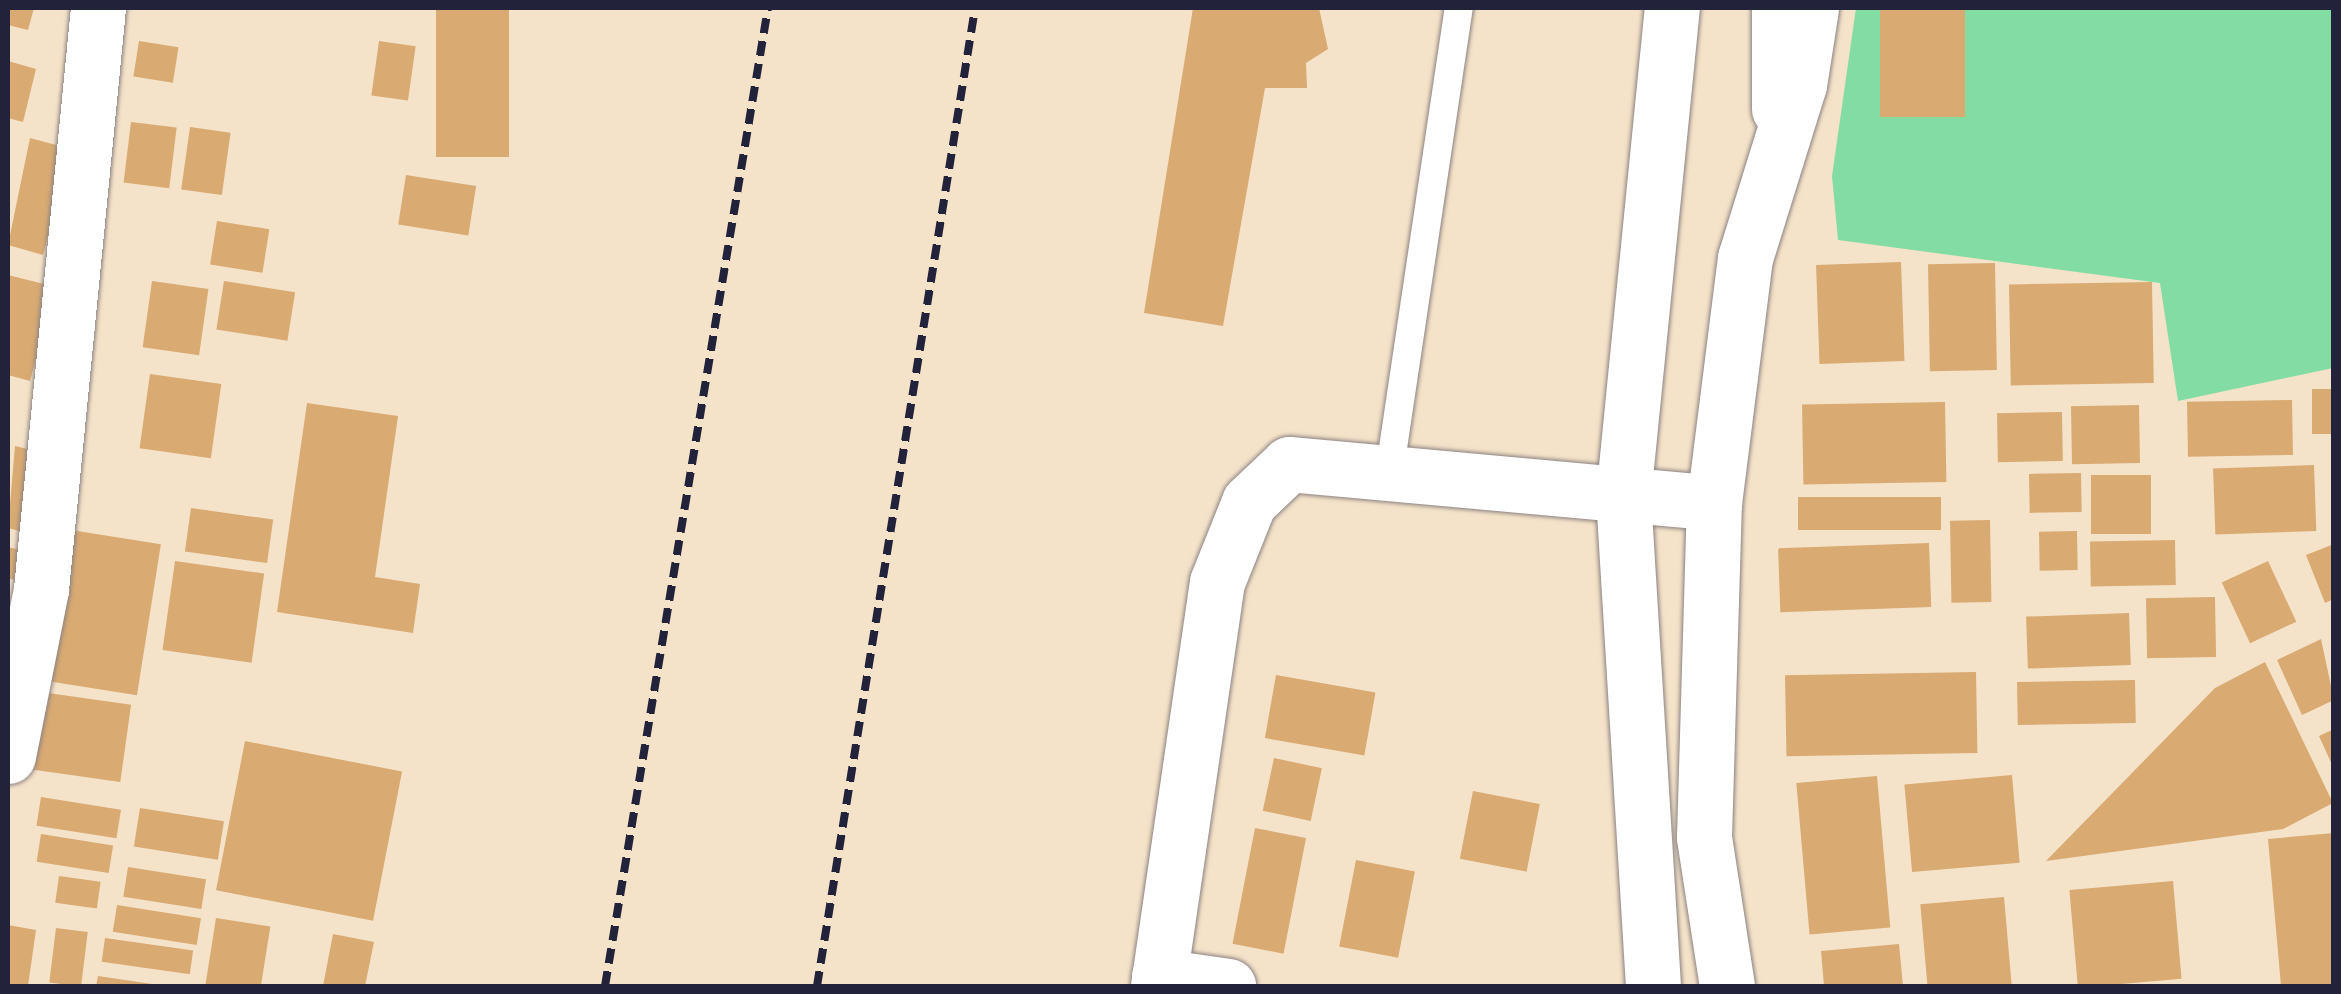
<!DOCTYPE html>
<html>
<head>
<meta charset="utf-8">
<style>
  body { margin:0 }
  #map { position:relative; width:2341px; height:994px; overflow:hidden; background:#f5e3c9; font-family:"Shantell Sans",sans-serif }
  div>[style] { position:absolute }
  .green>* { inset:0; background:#83dca2 }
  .building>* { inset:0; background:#d9aa72; transform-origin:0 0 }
  .roads { filter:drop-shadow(0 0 2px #8c8282) drop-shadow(0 0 2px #8c8282) }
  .lane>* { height:28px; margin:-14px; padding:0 14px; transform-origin:14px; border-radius:14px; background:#fff }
  .street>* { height:55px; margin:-27.5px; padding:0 27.5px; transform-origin:27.5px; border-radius:27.5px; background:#fff }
  .secondary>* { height:55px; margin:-27.5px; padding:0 27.5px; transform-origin:27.5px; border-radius:27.5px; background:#fff }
  .primary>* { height:55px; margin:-27.5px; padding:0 27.5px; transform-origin:27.5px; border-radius:27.5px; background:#fff }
  .rail>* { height:8px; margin-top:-4px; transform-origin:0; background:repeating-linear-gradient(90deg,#22223b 0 15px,transparent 0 23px) }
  span { translate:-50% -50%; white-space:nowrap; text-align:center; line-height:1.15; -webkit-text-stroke:10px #fbf7ec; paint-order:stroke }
  .frame { position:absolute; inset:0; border:10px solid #22223b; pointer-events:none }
</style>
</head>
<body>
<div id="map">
  <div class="green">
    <i style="clip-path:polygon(1856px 8px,2333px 8px,2333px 368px,2178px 401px,2160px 283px,1838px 240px,1832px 176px)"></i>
  </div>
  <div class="building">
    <i style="clip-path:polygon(8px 8px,34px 8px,28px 30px,8px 25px)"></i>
    <i style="left:436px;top:8px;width:73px;height:149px"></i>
    <i style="clip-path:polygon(1193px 8px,1319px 8px,1328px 49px,1306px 63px,1307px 88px,1265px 88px,1223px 326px,1144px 313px)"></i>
    <i style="left:1880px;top:8px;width:85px;height:109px"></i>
    <i style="left:139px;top:41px;width:40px;height:36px;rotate:9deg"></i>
    <i style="left:379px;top:41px;width:37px;height:55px;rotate:8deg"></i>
    <i style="clip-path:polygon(8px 61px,36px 69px,23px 122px,8px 118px)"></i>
    <i style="left:131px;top:122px;width:46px;height:61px;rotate:7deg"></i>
    <i style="left:190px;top:127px;width:41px;height:63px;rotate:8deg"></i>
    <i style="clip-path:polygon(30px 138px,71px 149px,43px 255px,8px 245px)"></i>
    <i style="left:406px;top:175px;width:71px;height:50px;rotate:9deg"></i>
    <i style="left:217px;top:221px;width:53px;height:44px;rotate:9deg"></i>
    <i style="left:1901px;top:262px;width:99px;height:85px;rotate:88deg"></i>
    <i style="left:1995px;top:263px;width:107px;height:67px;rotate:89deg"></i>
    <i style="clip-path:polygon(8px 275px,56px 287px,30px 381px,8px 375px)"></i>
    <i style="left:152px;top:281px;width:57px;height:67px;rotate:8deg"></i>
    <i style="left:224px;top:281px;width:72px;height:49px;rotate:9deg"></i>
    <i style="left:2152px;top:282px;width:101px;height:143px;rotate:89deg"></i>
    <i style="left:150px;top:374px;width:72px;height:75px;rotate:8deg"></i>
    <i style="left:2312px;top:389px;width:22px;height:45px"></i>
    <i style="left:2292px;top:400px;width:55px;height:105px;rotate:89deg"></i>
    <i style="left:1945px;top:402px;width:80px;height:143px;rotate:89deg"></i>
    <i style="clip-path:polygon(307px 403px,398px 416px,375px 577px,420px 584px,413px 633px,277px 612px)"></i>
    <i style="left:2139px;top:405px;width:58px;height:68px;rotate:89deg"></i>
    <i style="left:2062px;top:412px;width:49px;height:65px;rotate:89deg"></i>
    <i style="clip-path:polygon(15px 446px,44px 453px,23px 532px,8px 528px)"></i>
    <i style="left:2314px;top:465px;width:66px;height:101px;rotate:88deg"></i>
    <i style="left:2081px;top:473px;width:39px;height:52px;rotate:89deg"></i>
    <i style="left:2091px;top:475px;width:60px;height:59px"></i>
    <i style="left:1941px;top:497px;width:33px;height:143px;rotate:90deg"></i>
    <i style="left:191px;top:508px;width:83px;height:44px;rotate:8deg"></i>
    <i style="left:1990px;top:520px;width:82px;height:40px;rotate:89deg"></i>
    <i style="left:71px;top:530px;width:91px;height:153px;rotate:9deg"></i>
    <i style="left:2077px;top:531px;width:39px;height:38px;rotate:89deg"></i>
    <i style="left:2175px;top:540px;width:45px;height:85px;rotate:89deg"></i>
    <i style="left:1929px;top:543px;width:64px;height:151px;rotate:88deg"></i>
    <i style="clip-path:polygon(2334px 544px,2334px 599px,2325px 603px,2306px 555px)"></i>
    <i style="clip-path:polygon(8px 547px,40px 555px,32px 585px,8px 578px)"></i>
    <i style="left:175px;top:561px;width:90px;height:90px;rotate:8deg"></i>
    <i style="left:2268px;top:561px;width:67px;height:51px;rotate:65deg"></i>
    <i style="left:2215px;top:597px;width:60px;height:69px;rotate:89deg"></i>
    <i style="left:2129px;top:613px;width:52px;height:103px;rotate:88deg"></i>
    <i style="clip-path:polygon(2321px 639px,2334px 700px,2302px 715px,2277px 660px)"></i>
    <i style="clip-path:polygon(2265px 662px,2333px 803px,2283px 829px,2046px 861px,2215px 688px)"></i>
    <i style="left:1976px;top:672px;width:81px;height:191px;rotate:89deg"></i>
    <i style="left:1276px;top:675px;width:101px;height:64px;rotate:10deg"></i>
    <i style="left:2135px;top:680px;width:43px;height:118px;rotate:89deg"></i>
    <i style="left:41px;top:692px;width:91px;height:78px;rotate:8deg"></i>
    <i style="clip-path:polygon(2334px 729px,2334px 769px,2319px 736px)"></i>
    <i style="left:245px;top:741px;width:160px;height:152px;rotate:11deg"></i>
    <i style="left:1274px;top:758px;width:49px;height:54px;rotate:12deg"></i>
    <i style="left:2012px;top:775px;width:88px;height:108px;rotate:85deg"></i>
    <i style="left:1877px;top:776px;width:152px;height:81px;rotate:85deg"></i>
    <i style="left:1473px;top:791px;width:68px;height:69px;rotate:11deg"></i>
    <i style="left:41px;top:797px;width:81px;height:29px;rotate:9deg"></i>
    <i style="left:140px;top:808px;width:85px;height:39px;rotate:9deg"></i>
    <i style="left:1255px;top:828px;width:52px;height:118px;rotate:11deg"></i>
    <i style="clip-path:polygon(2334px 833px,2334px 986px,2281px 986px,2268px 839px)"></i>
    <i style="left:41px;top:834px;width:73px;height:28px;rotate:9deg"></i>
    <i style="left:1356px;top:860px;width:60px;height:88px;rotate:11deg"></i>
    <i style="left:128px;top:867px;width:79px;height:30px;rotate:9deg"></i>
    <i style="left:59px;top:876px;width:42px;height:27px;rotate:8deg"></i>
    <i style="left:2173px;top:881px;width:98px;height:104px;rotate:85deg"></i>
    <i style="left:2004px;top:897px;width:89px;height:84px;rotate:85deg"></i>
    <i style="left:117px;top:905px;width:85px;height:27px;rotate:9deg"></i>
    <i style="left:216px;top:918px;width:55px;height:69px;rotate:9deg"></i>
    <i style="clip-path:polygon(8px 925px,36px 930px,28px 986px,8px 986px)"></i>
    <i style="left:56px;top:928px;width:32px;height:55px;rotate:7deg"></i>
    <i style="clip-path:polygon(333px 934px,374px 942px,365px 986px,323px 986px)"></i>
    <i style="left:105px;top:938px;width:89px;height:24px;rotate:8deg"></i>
    <i style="clip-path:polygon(1899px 944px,1903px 986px,1824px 986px,1821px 951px)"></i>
    <i style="clip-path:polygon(98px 976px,152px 984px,152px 986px,96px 986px)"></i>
  </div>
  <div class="roads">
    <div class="lane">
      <i style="left:1390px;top:468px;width:465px;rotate:-81.5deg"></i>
    </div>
    <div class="street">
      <i style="left:8px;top:756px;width:170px;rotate:-78.8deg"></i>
      <i style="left:41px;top:589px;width:584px;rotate:-84.4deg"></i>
      <i style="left:1159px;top:976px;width:70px;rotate:8.2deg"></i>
      <i style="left:1158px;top:986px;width:408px;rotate:-81.7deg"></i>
      <i style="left:1217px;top:582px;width:86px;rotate:-68.2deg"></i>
      <i style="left:1249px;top:502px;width:55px;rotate:-43.5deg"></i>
      <i style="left:1289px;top:464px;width:427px;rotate:5.2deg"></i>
    </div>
    <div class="secondary">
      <i style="left:1779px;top:8px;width:101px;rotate:90deg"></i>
    </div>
    <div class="primary">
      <i style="left:1653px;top:986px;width:490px;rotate:-93.5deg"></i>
      <i style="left:1623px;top:497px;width:491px;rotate:-84.3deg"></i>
      <i style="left:1727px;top:986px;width:151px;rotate:-98.8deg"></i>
      <i style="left:1704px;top:837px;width:334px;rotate:-88.3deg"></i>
      <i style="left:1714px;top:503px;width:247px;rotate:-82.8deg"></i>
      <i style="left:1745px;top:258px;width:181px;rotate:-72.7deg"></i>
      <i style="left:1799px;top:85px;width:78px;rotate:-81.1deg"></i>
    </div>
  </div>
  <div class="rail">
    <i style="left:605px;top:986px;width:991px;rotate:-80.54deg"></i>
    <i style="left:817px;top:986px;width:991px;rotate:-80.82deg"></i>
  </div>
  <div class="frame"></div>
</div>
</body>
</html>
